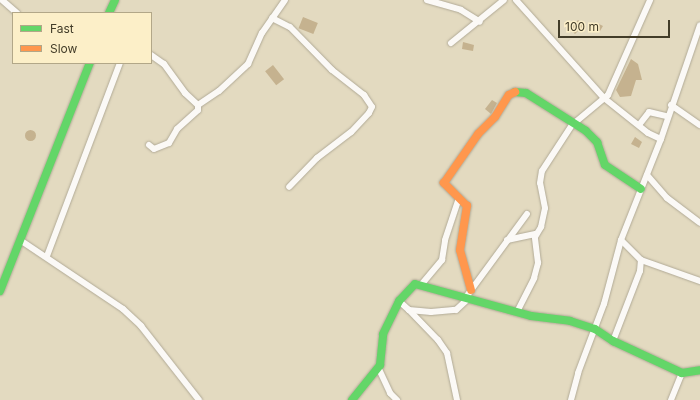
<!DOCTYPE html>
<html>
<head>
<meta charset="utf-8">
<style>
  body { margin:0 }
  #map { position:relative; width:700px; height:400px; overflow:hidden; background:#e3dac0; font-family:Inter,sans-serif }
  div>[style] { position:absolute }
  .building>* { inset:0; background:#c5b28f; transform-origin:0 0 }
  .round { border-radius:50% }
  .roads { filter:drop-shadow(0 0 1px #b1aa96) drop-shadow(0 0 1px #b1aa96) }
  .street>* { height:6px; margin:-3px; padding:0 3px; transform-origin:3px; border-radius:3px; background:#fbf9f6 }
  .fast>* { height:8px; margin:-4px; padding:0 4px; transform-origin:4px; border-radius:4px; background:#63d668 }
  .slow>* { height:8px; margin:-4px; padding:0 4px; transform-origin:4px; border-radius:4px; background:#ff974d }
  span { translate:-50% -50%; white-space:nowrap; text-align:center; line-height:1.15; -webkit-text-stroke:3px #fcefc8; paint-order:stroke }
  .legend { position:absolute; left:12px; top:12px; width:140px; height:52px; box-sizing:border-box; background:#fcefc8; border:1px solid #b2a788; margin:0; padding:5px 7px; list-style:none; font-size:12px; color:#423c28 }
  .legend li { display:flex; align-items:center; gap:8px; height:20px }
  .legend b { width:20px; border:1px solid #b2a788 }
  .scale { position:absolute; left:558px; top:20px; width:112px; height:18px; box-sizing:border-box; border:2px solid #423c28; border-top:0; padding-left:5px; font-size:12px; line-height:14px; white-space:nowrap; color:#423c28; -webkit-text-stroke:3px #fcefc8; paint-order:stroke }
</style>
</head>
<body>
<div id="map">
  <div class="building">
    <i style="left:303px;top:17px;width:16px;height:12px;rotate:22deg"></i>
    <i style="clip-path:polygon(578px 20px,584px 25px,575px 34px,570px 29px)"></i>
    <i style="clip-path:polygon(597px 23px,603px 26px,600px 31px,594px 27px)"></i>
    <i style="clip-path:polygon(463px 42px,474px 45px,473px 51px,462px 49px)"></i>
    <i style="clip-path:polygon(631px 59px,638px 64px,642px 80px,636px 80px,631px 96px,620px 97px,616px 90px)"></i>
    <i style="left:273px;top:65px;width:18px;height:10px;rotate:52deg"></i>
    <i style="clip-path:polygon(492px 100px,497px 103px,491px 114px,485px 109px)"></i>
    <i class="round" style="left:24.5px;top:129.5px;width:11px;height:11px"></i>
    <i style="clip-path:polygon(635px 137px,642px 142px,639px 148px,631px 144px)"></i>
  </div>
  <div class="roads">
    <div class="street">
      <i style="left:2px;top:0;width:20px;rotate:41deg"></i>
      <i style="left:427px;top:0;width:35px;rotate:16deg"></i>
      <i style="left:461px;top:10px;width:22px;rotate:32deg"></i>
      <i style="left:516px;top:0;width:132px;rotate:48.1deg"></i>
      <i style="left:604px;top:98px;width:56px;rotate:38.5deg"></i>
      <i style="left:648px;top:133px;width:14px;rotate:25deg"></i>
      <i style="left:272px;top:18px;width:20px;rotate:27deg"></i>
      <i style="left:290px;top:27px;width:60px;rotate:45.7deg"></i>
      <i style="left:332px;top:70px;width:41px;rotate:38deg"></i>
      <i style="left:364px;top:95px;width:14px;rotate:56deg"></i>
      <i style="left:372px;top:107px;width:7px;rotate:117deg"></i>
      <i style="left:369px;top:113px;width:26px;rotate:133deg"></i>
      <i style="left:351px;top:132px;width:43px;rotate:142.6deg"></i>
      <i style="left:317px;top:158px;width:40px;rotate:134deg"></i>
      <i style="left:451px;top:43px;width:68px;rotate:-39.1deg"></i>
      <i style="left:151px;top:55px;width:16px;rotate:35deg"></i>
      <i style="left:164px;top:64px;width:36px;rotate:54deg"></i>
      <i style="left:185px;top:93px;width:18px;rotate:43deg"></i>
      <i style="left:198px;top:105px;width:25px;rotate:-34deg"></i>
      <i style="left:219px;top:91px;width:40px;rotate:-43deg"></i>
      <i style="left:248px;top:64px;width:34px;rotate:-66deg"></i>
      <i style="left:262px;top:33px;width:40px;rotate:-55.1deg"></i>
      <i style="left:671px;top:105px;width:35px;rotate:35deg"></i>
      <i style="left:639px;top:125px;width:16px;rotate:-52deg"></i>
      <i style="left:649px;top:112px;width:18px;rotate:13deg"></i>
      <i style="left:149px;top:145px;width:6px;rotate:39deg"></i>
      <i style="left:154px;top:149px;width:16px;rotate:-22deg"></i>
      <i style="left:169px;top:143px;width:16px;rotate:-60deg"></i>
      <i style="left:177px;top:129px;width:28px;rotate:-42deg"></i>
      <i style="left:198px;top:110px;width:5px;rotate:-90deg"></i>
      <i style="left:647px;top:175px;width:30px;rotate:49deg"></i>
      <i style="left:667px;top:198px;width:41px;rotate:37.1deg"></i>
      <i style="left:20px;top:240px;width:124px;rotate:33.8deg"></i>
      <i style="left:123px;top:309px;width:25px;rotate:43deg"></i>
      <i style="left:141px;top:326px;width:94px;rotate:51.9deg"></i>
      <i style="left:507px;top:240px;width:30px;rotate:-12deg"></i>
      <i style="left:621px;top:240px;width:28px;rotate:45deg"></i>
      <i style="left:641px;top:260px;width:63px;rotate:19.6deg"></i>
      <i style="left:47px;top:256px;width:206px;rotate:-69.3deg"></i>
      <i style="left:421px;top:285px;width:33px;rotate:-50deg"></i>
      <i style="left:442px;top:260px;width:20px;rotate:-81deg"></i>
      <i style="left:445px;top:240px;width:44px;rotate:-71.6deg"></i>
      <i style="left:466px;top:297px;width:103px;rotate:-53.7deg"></i>
      <i style="left:399px;top:301px;width:13px;rotate:42deg"></i>
      <i style="left:409px;top:310px;width:22px;rotate:5deg"></i>
      <i style="left:431px;top:312px;width:25px;rotate:-5deg"></i>
      <i style="left:456px;top:310px;width:18px;rotate:-43deg"></i>
      <i style="left:409px;top:310px;width:42px;rotate:46deg"></i>
      <i style="left:438px;top:340px;width:16px;rotate:55deg"></i>
      <i style="left:447px;top:353px;width:48px;rotate:78deg"></i>
      <i style="left:517px;top:312px;width:38px;rotate:-63deg"></i>
      <i style="left:534px;top:278px;width:16px;rotate:-75deg"></i>
      <i style="left:538px;top:263px;width:26px;rotate:-97deg"></i>
      <i style="left:535px;top:237px;width:12px;rotate:-59deg"></i>
      <i style="left:541px;top:227px;width:19px;rotate:-78deg"></i>
      <i style="left:545px;top:208px;width:25px;rotate:-101deg"></i>
      <i style="left:540px;top:183px;width:12px;rotate:-81deg"></i>
      <i style="left:542px;top:171px;width:55px;rotate:-56.9deg"></i>
      <i style="left:572px;top:125px;width:47px;rotate:-39.8deg"></i>
      <i style="left:608px;top:95px;width:104px;rotate:-66.1deg"></i>
      <i style="left:613px;top:341px;width:75px;rotate:-68.9deg"></i>
      <i style="left:640px;top:271px;width:11px;rotate:-85deg"></i>
      <i style="left:378px;top:367px;width:29px;rotate:65deg"></i>
      <i style="left:390px;top:393px;width:10px;rotate:45deg"></i>
      <i style="left:571px;top:400px;width:28px;rotate:-75deg"></i>
      <i style="left:578px;top:373px;width:74px;rotate:-69.4deg"></i>
      <i style="left:604px;top:304px;width:66px;rotate:-75.1deg"></i>
      <i style="left:621px;top:240px;width:109px;rotate:-68.4deg"></i>
      <i style="left:661px;top:139px;width:120px;rotate:-71.1deg"></i>
      <i style="left:671px;top:400px;width:29px;rotate:-68deg"></i>
    </div>
    <div class="fast">
      <i style="left:109px;top:13px;width:14px;rotate:-65deg"></i>
      <i style="left:515px;top:92px;width:11px;rotate:5deg"></i>
      <i style="left:526px;top:93px;width:71px;rotate:32.3deg"></i>
      <i style="left:586px;top:131px;width:16px;rotate:45deg"></i>
      <i style="left:597px;top:142px;width:24px;rotate:71deg"></i>
      <i style="left:605px;top:165px;width:43px;rotate:33.7deg"></i>
      <i style="left:0;top:291px;width:245px;rotate:-68.5deg"></i>
      <i style="left:352px;top:400px;width:45px;rotate:-51.3deg"></i>
      <i style="left:380px;top:365px;width:31px;rotate:-84deg"></i>
      <i style="left:383px;top:334px;width:37px;rotate:-64deg"></i>
      <i style="left:399px;top:301px;width:23px;rotate:-47deg"></i>
      <i style="left:415px;top:284px;width:120px;rotate:15.4deg"></i>
      <i style="left:531px;top:316px;width:39px;rotate:7deg"></i>
      <i style="left:570px;top:321px;width:26px;rotate:18deg"></i>
      <i style="left:595px;top:329px;width:22px;rotate:34deg"></i>
      <i style="left:613px;top:341px;width:76px;rotate:24.9deg"></i>
      <i style="left:682px;top:373px;width:18px;rotate:-9deg"></i>
    </div>
    <div class="slow">
      <i style="left:471px;top:290px;width:41px;rotate:-105.4deg"></i>
      <i style="left:460px;top:250px;width:45px;rotate:-81deg"></i>
      <i style="left:467px;top:206px;width:33px;rotate:-135deg"></i>
      <i style="left:444px;top:183px;width:60px;rotate:-55.2deg"></i>
      <i style="left:478px;top:134px;width:24px;rotate:-45deg"></i>
      <i style="left:495px;top:117px;width:26px;rotate:-58deg"></i>
      <i style="left:509px;top:95px;width:7px;rotate:-27deg"></i>
    </div>
  </div>
  <ul class="legend">
  <li><b style="height:5px;background:#63d668"></b>Fast</li>
  <li><b style="height:5px;background:#ff974d"></b>Slow</li>
  </ul>
  <div class="scale">100 m</div>
</div>
</body>
</html>
